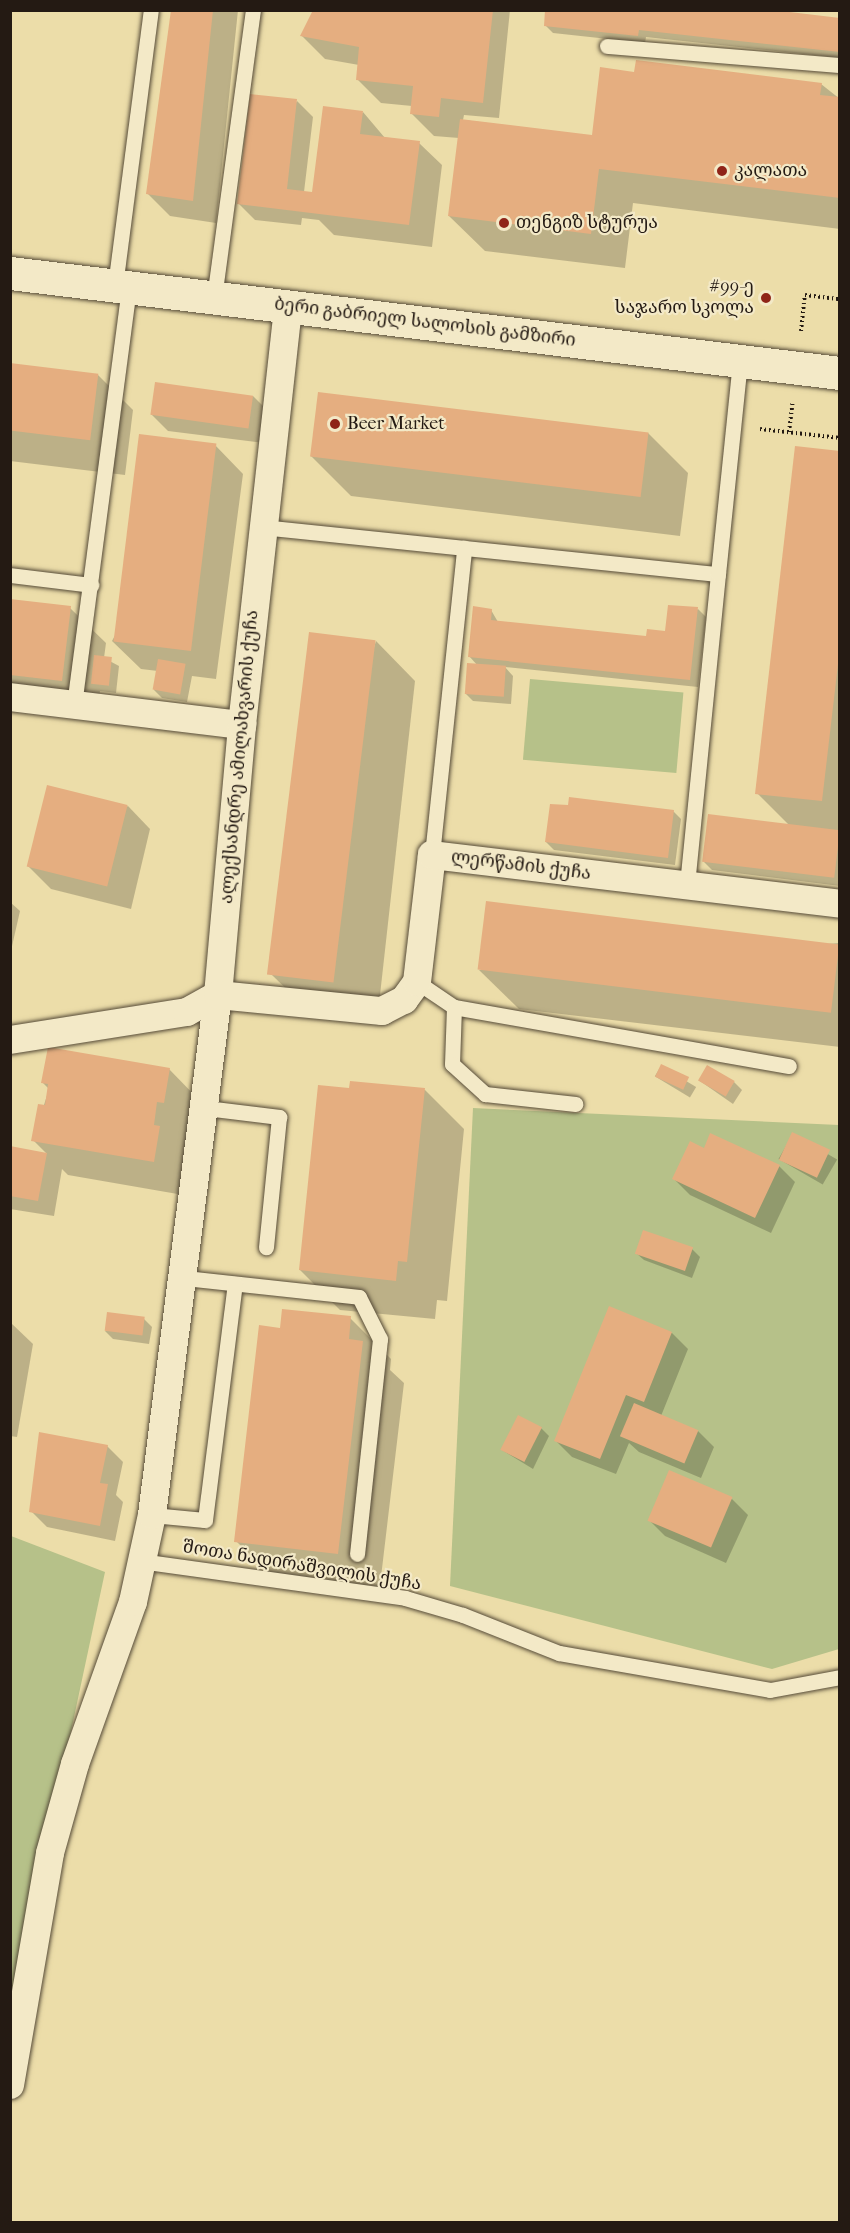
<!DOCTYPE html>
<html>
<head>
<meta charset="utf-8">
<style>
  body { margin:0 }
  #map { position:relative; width:850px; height:2233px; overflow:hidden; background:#ecdda9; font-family:"IM FELL French Canon","Noto Serif Georgian",serif }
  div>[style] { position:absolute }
  .green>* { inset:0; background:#b6c189; transform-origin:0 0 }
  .shadow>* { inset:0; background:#0003; transform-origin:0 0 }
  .building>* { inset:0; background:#e5ae80; transform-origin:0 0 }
  .path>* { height:4px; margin-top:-2px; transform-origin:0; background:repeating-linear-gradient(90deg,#241a13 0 1.5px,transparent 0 4.5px) }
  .roads { filter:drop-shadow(0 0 2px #564b38) drop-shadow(0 0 2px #564b38) }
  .lane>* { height:15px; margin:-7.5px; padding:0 7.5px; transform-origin:7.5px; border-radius:7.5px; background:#f3e9c7 }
  .street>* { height:28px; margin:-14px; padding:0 14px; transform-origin:14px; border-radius:14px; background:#f3e9c7 }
  .secondary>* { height:33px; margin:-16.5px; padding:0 16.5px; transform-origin:16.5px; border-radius:16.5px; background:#f3e9c7 }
  .dots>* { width:16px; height:16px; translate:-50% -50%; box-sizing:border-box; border:3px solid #f3e9c7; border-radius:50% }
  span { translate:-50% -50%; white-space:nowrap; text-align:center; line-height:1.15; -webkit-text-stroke:4.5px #f3e9c7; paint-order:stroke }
  .poi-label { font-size:18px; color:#241a13 }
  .left { translate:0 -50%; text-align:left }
  .right { translate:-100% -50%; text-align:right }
  .street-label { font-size:18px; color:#241a13 }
  .frame { position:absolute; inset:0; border:12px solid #241a13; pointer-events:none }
</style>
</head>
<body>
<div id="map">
  <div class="green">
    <i style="left:530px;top:679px;width:154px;height:81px;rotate:5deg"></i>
    <i style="clip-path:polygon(473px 1108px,839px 1125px,839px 1649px,772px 1669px,450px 1586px)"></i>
    <i style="clip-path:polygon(11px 1536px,105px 1572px,11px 2012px)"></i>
  </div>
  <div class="shadow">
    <i style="clip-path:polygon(172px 10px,238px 10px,216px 223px,170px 216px,147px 193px)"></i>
    <i style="clip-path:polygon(314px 10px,510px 10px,499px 118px,464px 115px,463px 120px,593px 136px,636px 73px,821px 84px,840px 99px,840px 229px,633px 203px,625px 268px,485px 251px,449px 216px,459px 138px,434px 136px,411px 113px,412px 106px,381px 103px,358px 80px,359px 65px,325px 59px,302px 36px)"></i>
    <i style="clip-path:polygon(840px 19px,840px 58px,646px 37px,645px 43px,553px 33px,545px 25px)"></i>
    <i style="clip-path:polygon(297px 101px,313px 117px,304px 192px,313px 195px,363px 112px,385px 138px,419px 143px,442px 165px,432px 247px,334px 235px,319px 220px,302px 218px,301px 225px,255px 220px,239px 204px)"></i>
    <i style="clip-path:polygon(10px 364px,98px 375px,133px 410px,125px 475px,10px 461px)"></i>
    <i style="clip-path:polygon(253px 396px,269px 412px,264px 443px,168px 431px,151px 414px)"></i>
    <i style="clip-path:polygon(648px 433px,688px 473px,680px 536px,351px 496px,311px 456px)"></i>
    <i style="clip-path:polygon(215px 445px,243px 474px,216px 679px,192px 676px,187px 702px,162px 698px,154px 690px,158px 671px,141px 669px,112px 641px)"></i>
    <i style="clip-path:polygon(840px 452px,840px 886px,712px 870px,704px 862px,790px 826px,757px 793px)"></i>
    <i style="clip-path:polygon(10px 601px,70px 608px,106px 643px,104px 658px,119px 666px,116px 693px,100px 691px,97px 715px,10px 705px)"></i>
    <i style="clip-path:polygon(698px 609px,706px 617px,698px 687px,505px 667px,513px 676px,511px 704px,473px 701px,465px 693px,478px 666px,469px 656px,491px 610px,498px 622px,647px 638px,667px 633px)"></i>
    <i style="clip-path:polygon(376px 641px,415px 681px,377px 1022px,312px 1014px,272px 975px)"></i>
    <i style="clip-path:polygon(128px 806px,150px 829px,131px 909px,51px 889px,28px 866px)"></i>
    <i style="clip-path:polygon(673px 811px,681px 819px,675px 865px,554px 850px,546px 842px)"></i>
    <i style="clip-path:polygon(10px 902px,20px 911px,10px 955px)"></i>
    <i style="clip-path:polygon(840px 943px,840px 1047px,519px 1009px,479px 970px)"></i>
    <i style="left:661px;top:1066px;width:41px;height:12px;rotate:31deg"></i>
    <i style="clip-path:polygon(169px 1069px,204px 1105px,189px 1196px,68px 1175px,62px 1169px,54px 1216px,10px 1209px,10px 1148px,47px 1154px,33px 1140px,49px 1089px,43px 1083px)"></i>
    <i style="clip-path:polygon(700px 1081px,734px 1082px,742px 1090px,733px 1104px)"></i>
    <i style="clip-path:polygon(350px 1090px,425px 1090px,464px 1129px,447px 1301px,437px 1300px,435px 1319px,340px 1310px,300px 1270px)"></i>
    <i style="left:793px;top:1134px;width:51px;height:29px;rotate:30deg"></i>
    <i style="clip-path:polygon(705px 1150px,779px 1166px,795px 1182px,771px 1233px,690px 1195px,674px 1179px)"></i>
    <i style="clip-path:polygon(692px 1249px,700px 1257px,692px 1278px,644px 1260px,636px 1253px)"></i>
    <i style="clip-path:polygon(609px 1308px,672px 1333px,688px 1349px,661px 1416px,698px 1431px,714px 1447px,701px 1478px,639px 1452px,629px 1443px,616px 1474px,572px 1457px,556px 1441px)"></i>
    <i style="clip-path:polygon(350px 1318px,391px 1359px,390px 1370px,404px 1383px,379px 1594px,277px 1582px,236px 1541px,281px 1329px)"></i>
    <i style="clip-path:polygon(144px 1319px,152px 1327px,149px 1344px,113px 1339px,105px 1331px)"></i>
    <i style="clip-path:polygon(10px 1322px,33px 1344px,17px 1437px,10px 1436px)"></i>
    <i style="clip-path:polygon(541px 1428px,549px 1436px,533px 1469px,502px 1450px)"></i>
    <i style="clip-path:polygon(107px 1446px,123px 1462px,116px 1495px,123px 1502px,115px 1541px,47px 1527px,31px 1511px)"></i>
    <i style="clip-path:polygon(732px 1499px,748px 1515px,726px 1563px,665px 1536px,649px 1520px)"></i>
  </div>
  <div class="building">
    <i style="clip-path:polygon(171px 10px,213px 10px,193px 201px,146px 194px)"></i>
    <i style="clip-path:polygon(313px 10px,493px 10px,483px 103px,441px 98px,439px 117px,410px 114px,413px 86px,356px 80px,359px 47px,300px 36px)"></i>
    <i style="clip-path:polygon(545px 10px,773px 10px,840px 18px,840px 52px,639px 30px,638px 36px,544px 26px)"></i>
    <i style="clip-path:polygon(636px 60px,822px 83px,820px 95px,840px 97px,840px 198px,599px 169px,591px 234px,448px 216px,460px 119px,592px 135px,600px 67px,634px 72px)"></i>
    <i style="clip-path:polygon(250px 94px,297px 99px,287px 189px,312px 192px,323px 106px,363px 111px,360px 134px,420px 141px,409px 225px,237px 204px)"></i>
    <i style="left:10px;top:363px;width:89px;height:67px;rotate:7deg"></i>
    <i style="left:155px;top:382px;width:99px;height:33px;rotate:8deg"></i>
    <i style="left:318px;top:392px;width:333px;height:65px;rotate:7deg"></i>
    <i style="left:139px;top:434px;width:78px;height:209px;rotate:7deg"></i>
    <i style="clip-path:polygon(795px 446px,840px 451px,840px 647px,822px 801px,755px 794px)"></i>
    <i style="clip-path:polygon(10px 599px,71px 606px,62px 681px,10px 675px)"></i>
    <i style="clip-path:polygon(668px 605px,698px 607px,690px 680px,468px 657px,473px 606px,492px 609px,491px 620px,646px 636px,647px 629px,665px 631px)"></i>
    <i style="left:309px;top:632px;width:67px;height:345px;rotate:7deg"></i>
    <i style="left:94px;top:655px;width:18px;height:29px;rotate:6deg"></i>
    <i style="left:158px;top:659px;width:28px;height:31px;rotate:10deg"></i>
    <i style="left:467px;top:663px;width:39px;height:31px;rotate:4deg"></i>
    <i style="left:47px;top:785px;width:83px;height:84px;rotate:14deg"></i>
    <i style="clip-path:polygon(569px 797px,674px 810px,668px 858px,545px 842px,550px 804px,568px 805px)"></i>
    <i style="left:708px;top:814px;width:133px;height:48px;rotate:7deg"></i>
    <i style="left:486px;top:901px;width:356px;height:69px;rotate:7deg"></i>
    <i style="clip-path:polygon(48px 1047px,170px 1068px,164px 1103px,157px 1102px,154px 1125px,160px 1126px,154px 1162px,31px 1141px,38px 1104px,45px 1105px,48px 1084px,41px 1083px)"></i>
    <i style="left:661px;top:1064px;width:31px;height:14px;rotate:25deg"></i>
    <i style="left:707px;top:1065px;width:32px;height:18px;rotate:30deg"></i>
    <i style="clip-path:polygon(350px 1081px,425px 1088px,407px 1262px,398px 1261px,396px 1281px,299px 1270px,318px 1085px,349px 1088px)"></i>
    <i style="left:792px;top:1132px;width:42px;height:31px;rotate:25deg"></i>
    <i style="clip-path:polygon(710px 1133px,780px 1165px,755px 1218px,672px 1179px,690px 1141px,704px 1148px)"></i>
    <i style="clip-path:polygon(10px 1146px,47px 1153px,38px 1201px,10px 1196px)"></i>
    <i style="left:643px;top:1230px;width:53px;height:25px;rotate:19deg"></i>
    <i style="clip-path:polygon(609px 1306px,672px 1332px,644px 1402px,626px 1395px,600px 1459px,554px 1441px)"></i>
    <i style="clip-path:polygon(282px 1309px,351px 1316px,349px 1339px,363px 1341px,338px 1554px,234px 1542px,259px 1325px,280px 1328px)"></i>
    <i style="left:107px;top:1312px;width:38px;height:19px;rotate:7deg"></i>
    <i style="left:634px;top:1403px;width:70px;height:36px;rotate:23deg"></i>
    <i style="left:518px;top:1415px;width:27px;height:39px;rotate:27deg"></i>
    <i style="clip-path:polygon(39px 1432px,108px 1445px,100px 1483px,108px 1484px,100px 1526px,29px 1512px)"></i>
    <i style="left:669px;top:1470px;width:69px;height:55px;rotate:23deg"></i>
  </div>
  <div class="path">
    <i style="left:801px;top:331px;width:36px;rotate:-84deg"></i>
    <i style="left:805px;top:295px;width:35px;rotate:7deg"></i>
    <i style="left:760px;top:429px;width:81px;rotate:6.4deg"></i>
    <i style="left:789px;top:432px;width:31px;rotate:-83deg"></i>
  </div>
  <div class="roads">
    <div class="lane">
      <i style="left:607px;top:46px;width:234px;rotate:4.7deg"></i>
      <i style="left:115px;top:286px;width:278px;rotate:-82.6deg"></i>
      <i style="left:214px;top:298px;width:291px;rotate:-82.3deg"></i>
      <i style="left:262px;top:527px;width:458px;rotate:5.9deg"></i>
      <i style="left:718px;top:574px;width:314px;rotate:95.7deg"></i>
      <i style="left:718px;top:574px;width:214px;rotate:-84.1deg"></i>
      <i style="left:10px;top:575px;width:82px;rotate:7deg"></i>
      <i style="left:74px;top:705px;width:421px;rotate:-82.5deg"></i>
      <i style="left:432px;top:855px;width:309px;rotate:-84deg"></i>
      <i style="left:417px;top:982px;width:45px;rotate:34deg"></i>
      <i style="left:454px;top:1007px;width:340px;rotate:10deg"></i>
      <i style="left:454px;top:1007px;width:57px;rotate:92deg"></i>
      <i style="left:452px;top:1064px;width:45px;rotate:42.3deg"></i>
      <i style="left:485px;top:1094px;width:91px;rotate:6.3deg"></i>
      <i style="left:206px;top:1108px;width:74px;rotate:7deg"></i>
      <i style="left:279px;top:1117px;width:131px;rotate:95.7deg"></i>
      <i style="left:185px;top:1278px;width:175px;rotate:6.2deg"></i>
      <i style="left:359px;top:1297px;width:47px;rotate:63.4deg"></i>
      <i style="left:380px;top:1339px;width:216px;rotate:96.1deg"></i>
      <i style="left:152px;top:1515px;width:53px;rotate:5.4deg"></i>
      <i style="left:205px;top:1520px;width:238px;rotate:-82.8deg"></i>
      <i style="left:140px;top:1561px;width:268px;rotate:7.9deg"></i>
      <i style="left:405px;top:1598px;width:60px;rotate:16.3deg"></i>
      <i style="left:463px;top:1615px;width:103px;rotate:21.6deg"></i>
      <i style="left:559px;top:1653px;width:214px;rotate:9.9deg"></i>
      <i style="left:770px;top:1690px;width:71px;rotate:-10.5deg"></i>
    </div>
    <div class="street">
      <i style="left:10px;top:697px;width:234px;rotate:6.9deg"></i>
      <i style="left:10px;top:1040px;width:179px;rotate:-9deg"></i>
      <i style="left:187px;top:1012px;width:35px;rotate:-29deg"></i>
      <i style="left:218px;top:995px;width:271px;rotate:-84.9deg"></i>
      <i style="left:242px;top:725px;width:421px;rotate:-83.7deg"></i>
      <i style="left:10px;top:2085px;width:235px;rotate:-80.2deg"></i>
      <i style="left:50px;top:1853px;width:92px;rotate:-74.3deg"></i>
      <i style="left:75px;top:1764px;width:172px;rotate:-70.3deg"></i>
      <i style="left:133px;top:1602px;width:89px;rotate:-77.7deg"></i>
      <i style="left:152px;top:1515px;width:524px;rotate:-82.77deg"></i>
      <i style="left:218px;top:995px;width:165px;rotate:5.6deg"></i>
      <i style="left:382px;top:1011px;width:25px;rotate:-27deg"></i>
      <i style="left:404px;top:1000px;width:22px;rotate:-54deg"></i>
      <i style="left:417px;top:982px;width:128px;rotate:-83.3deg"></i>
      <i style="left:432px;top:855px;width:411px;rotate:6.8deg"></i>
    </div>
    <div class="secondary">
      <i style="left:10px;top:273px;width:836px;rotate:6.87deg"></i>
    </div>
  </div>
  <div class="dots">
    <i style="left:722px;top:171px;background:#8f2418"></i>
    <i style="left:504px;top:223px;background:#8f2418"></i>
    <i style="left:766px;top:298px;background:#8f2418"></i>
    <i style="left:335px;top:424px;background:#8f2418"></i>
  </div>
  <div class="poi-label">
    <span class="left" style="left:734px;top:171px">კალათა</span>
    <span class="left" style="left:516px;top:223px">თენგიზ სტურუა</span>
    <span class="right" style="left:754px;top:298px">#99-ე<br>საჯარო სკოლა</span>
    <span class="left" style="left:347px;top:424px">Beer Market</span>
  </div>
  <div class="street-label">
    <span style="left:425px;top:323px;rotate:7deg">ბერი გაბრიელ სალოსის გამზირი</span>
    <span style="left:240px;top:757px;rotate:-85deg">ალექსანდრე ამილახვარის ქუჩა</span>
    <span style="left:521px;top:866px;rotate:7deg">ლერწამის ქუჩა</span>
    <span style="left:302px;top:1566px;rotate:9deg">შოთა ნადირაშვილის ქუჩა</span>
  </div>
  <div class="frame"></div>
</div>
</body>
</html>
